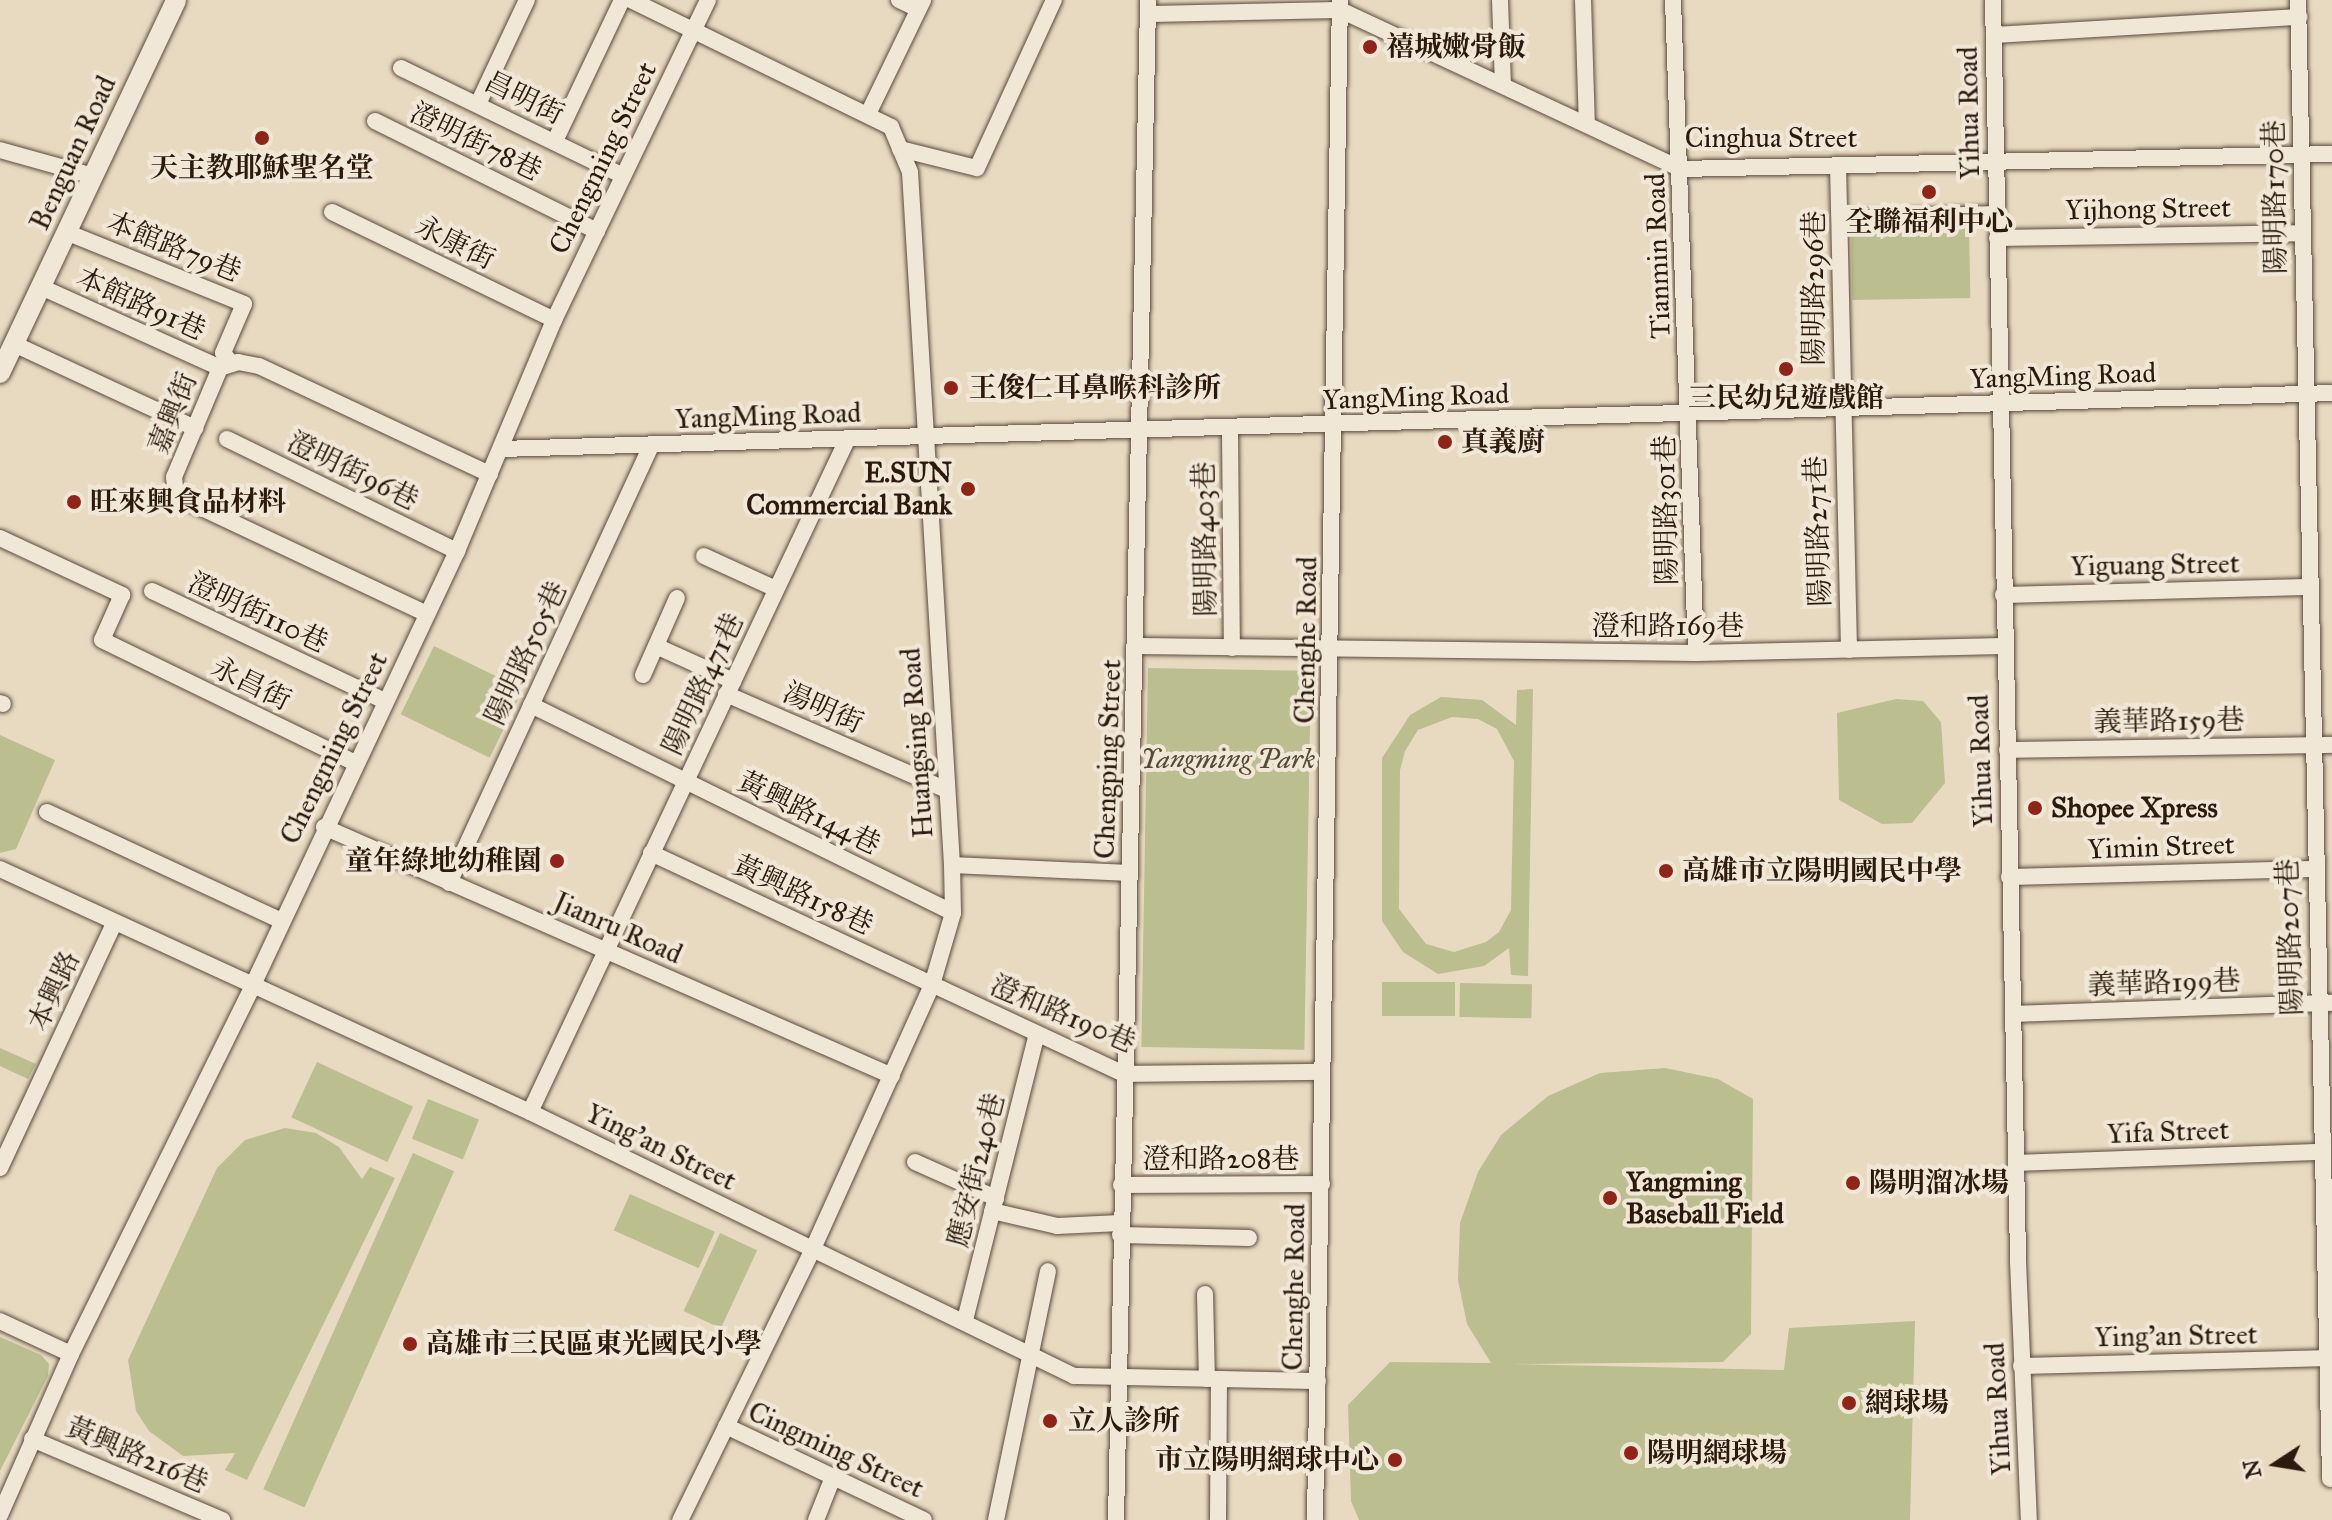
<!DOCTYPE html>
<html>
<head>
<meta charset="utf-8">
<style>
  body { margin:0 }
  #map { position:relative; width:2332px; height:1520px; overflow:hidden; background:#e8dac1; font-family:"IM FELL Great Primer","Noto Serif TC",serif }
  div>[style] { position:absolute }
  .green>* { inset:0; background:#bbbe8f; transform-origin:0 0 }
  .roads { filter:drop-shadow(0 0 2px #5b4a3c) drop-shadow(0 0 2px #5b4a3c) }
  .minor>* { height:16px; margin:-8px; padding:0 8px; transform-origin:8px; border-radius:8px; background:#f0e7d7 }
  .tertiary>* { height:20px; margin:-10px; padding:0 10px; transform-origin:10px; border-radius:10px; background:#f0e7d7 }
  .dots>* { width:22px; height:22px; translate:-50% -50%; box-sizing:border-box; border:4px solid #f0e7d7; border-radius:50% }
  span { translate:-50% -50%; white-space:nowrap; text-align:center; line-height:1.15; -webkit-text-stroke:8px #f0e7d7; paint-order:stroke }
  .poi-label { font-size:28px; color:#2c1a0f; font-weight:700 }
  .left { translate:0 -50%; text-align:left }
  .right { translate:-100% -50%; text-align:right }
  .street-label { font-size:28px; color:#2c1a0f }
  .park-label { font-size:28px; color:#574b35; font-style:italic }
  .north { position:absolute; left:2236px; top:1424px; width:80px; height:80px; -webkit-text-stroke:6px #f0e7d7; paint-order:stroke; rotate:258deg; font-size:22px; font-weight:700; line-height:32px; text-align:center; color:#2c1a0f }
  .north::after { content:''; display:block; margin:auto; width:28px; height:36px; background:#2c1a0f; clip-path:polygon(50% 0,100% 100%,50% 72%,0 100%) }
</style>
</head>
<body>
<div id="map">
  <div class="green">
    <i style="left:1969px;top:224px;width:74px;height:118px;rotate:89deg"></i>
    <i style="left:434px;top:646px;width:99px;height:76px;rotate:26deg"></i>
    <i style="left:1148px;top:668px;width:163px;height:379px;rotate:1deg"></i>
    <i style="clip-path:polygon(evenodd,1533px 689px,1528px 976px,1511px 975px,1509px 948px,1484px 966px,1438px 974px,1403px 952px,1382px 921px,1382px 758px,1410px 715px,1441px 697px,1482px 700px,1516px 725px,1517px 690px,1533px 689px,1452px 717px,1478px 719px,1497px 729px,1514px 761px,1511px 910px,1499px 932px,1486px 942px,1454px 952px,1426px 944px,1399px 909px,1400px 770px,1405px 751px,1418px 730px,1452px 717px)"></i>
    <i style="clip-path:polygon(1896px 699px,1923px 701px,1941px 722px,1945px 783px,1912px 823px,1882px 824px,1839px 800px,1837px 713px)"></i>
    <i style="clip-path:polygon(0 735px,55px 760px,16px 849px,0 853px)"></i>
    <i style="left:1382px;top:982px;width:73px;height:34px"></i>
    <i style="left:1460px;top:983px;width:72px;height:34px;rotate:1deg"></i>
    <i style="clip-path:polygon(0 1048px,36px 1064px,28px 1079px,0 1066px)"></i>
    <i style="left:317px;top:1062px;width:106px;height:61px;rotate:25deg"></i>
    <i style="clip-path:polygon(1665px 1068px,1718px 1079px,1753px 1099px,1751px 1334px,1723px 1362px,1511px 1364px,1784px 1370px,1789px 1328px,1915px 1321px,1910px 1520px,1359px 1520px,1351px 1501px,1348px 1405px,1390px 1362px,1491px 1363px,1467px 1324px,1458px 1280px,1460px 1223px,1478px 1172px,1501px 1135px,1548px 1096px,1600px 1073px)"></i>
    <i style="left:428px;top:1099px;width:55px;height:43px;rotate:22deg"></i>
    <i style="clip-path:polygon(285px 1128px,316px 1133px,339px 1147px,362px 1179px,370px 1167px,395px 1178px,247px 1480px,225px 1470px,235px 1453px,183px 1456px,149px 1431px,136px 1411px,128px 1360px,217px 1168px,245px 1140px)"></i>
    <i style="left:413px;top:1153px;width:45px;height:368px;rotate:24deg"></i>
    <i style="left:630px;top:1194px;width:93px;height:40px;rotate:24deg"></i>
    <i style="left:720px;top:1233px;width:41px;height:86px;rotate:25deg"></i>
    <i style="clip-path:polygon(0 1337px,41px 1355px,49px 1364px,48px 1376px,0 1471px)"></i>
  </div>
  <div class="roads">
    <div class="minor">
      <i style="left:631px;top:0;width:289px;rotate:26deg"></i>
      <i style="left:891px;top:127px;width:49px;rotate:67.1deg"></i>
      <i style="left:910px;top:172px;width:694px;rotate:86.53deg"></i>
      <i style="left:952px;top:865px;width:48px;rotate:88.8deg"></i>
      <i style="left:953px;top:913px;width:75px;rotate:106.3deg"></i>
      <i style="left:932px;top:985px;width:290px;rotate:114.3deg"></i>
      <i style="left:813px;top:1249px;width:302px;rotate:116.1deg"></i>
      <i style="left:899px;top:0;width:21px;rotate:25deg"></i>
      <i style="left:1500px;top:0;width:84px;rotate:88deg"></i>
      <i style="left:1583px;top:0;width:124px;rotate:88.2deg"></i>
      <i style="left:1673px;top:0;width:653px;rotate:87.98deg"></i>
      <i style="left:1993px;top:0;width:1261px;rotate:88.86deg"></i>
      <i style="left:2018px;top:1261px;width:259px;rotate:87.6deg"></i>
      <i style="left:2298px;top:0;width:1479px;rotate:88.76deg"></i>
      <i style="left:1148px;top:14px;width:192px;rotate:-1.2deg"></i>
      <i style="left:1340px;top:10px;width:376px;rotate:25deg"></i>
      <i style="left:1681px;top:169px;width:651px;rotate:-1.32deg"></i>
      <i style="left:1994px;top:35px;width:306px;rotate:-3.4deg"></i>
      <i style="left:401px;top:68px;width:247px;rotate:25.9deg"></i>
      <i style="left:478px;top:104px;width:115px;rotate:-64.8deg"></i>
      <i style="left:868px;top:114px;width:127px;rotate:-64.2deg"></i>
      <i style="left:375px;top:121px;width:248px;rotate:26.4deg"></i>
      <i style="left:555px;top:141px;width:156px;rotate:-64.6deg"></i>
      <i style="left:900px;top:149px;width:79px;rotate:13.9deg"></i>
      <i style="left:977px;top:168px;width:185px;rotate:-65.4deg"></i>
      <i style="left:0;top:150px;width:97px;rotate:15.6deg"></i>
      <i style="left:1838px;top:165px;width:485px;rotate:88.7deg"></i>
      <i style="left:332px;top:212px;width:247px;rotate:25.9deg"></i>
      <i style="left:1840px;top:219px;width:156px;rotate:-1.8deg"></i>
      <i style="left:66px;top:232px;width:192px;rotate:22deg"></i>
      <i style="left:244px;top:304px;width:53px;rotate:113.2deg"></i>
      <i style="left:223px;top:353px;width:14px;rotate:51deg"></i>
      <i style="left:1997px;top:238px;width:303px;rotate:-0.9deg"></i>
      <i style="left:41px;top:287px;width:196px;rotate:24.3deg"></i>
      <i style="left:14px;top:344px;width:200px;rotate:24.9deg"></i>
      <i style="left:1230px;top:429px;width:219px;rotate:89.5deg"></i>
      <i style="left:227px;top:439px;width:256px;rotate:26deg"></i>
      <i style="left:501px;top:449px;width:1832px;rotate:-1.75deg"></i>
      <i style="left:0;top:538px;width:135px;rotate:25deg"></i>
      <i style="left:122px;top:595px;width:49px;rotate:114deg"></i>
      <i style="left:102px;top:640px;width:281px;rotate:25.9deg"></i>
      <i style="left:704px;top:556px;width:79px;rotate:24.6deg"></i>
      <i style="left:152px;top:591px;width:258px;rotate:25.3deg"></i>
      <i style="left:2003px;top:595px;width:304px;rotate:-1.5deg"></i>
      <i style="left:427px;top:614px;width:277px;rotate:-154.8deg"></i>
      <i style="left:176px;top:496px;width:19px;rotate:-96deg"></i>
      <i style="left:174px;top:477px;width:118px;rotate:-67.1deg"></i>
      <i style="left:220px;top:368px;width:19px;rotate:-18deg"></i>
      <i style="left:238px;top:362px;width:21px;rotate:11deg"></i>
      <i style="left:259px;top:366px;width:255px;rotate:25.1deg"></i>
      <i style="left:656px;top:646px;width:85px;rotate:24.4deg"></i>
      <i style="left:1137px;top:646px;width:559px;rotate:0.72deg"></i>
      <i style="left:1696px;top:653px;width:307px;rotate:-1.3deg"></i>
      <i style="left:643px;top:675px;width:84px;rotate:-66.2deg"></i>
      <i style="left:726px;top:694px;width:238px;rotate:23.5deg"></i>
      <i style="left:0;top:703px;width:3px;rotate:18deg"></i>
      <i style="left:531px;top:705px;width:470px;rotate:26.2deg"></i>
      <i style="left:2007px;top:750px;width:325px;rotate:-0.9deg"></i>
      <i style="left:47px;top:812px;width:257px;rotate:24.9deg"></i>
      <i style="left:324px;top:827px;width:620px;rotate:23.67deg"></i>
      <i style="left:651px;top:853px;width:522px;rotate:25.04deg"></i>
      <i style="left:1124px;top:1074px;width:198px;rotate:-0.6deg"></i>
      <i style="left:952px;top:865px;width:178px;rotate:2.6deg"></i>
      <i style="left:0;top:869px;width:583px;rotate:24.63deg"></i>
      <i style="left:530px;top:1112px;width:605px;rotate:25.89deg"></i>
      <i style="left:1074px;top:1376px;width:244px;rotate:1.2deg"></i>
      <i style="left:2009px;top:877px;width:304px;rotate:-1.5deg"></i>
      <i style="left:449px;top:883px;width:481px;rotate:-65.2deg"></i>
      <i style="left:2013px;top:1014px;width:319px;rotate:-2deg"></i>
      <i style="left:530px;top:1112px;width:743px;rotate:-64.75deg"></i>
      <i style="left:915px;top:1162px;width:89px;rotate:24deg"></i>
      <i style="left:2016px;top:1163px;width:305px;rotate:-2.1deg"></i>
      <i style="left:0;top:1168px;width:270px;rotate:-65deg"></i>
      <i style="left:1121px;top:1185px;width:201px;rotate:-0.3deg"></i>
      <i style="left:992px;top:1211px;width:67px;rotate:13deg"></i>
      <i style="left:1057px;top:1226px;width:63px;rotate:-2.7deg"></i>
      <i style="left:1120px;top:1235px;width:129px;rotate:1.3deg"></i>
      <i style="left:1205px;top:1294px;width:85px;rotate:88.7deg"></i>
      <i style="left:965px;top:1320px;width:295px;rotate:-75.9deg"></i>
      <i style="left:0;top:1321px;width:78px;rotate:24.9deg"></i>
      <i style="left:2021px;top:1366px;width:311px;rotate:-1.5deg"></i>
      <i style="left:726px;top:1426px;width:219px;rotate:25.4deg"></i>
      <i style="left:32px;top:1439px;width:207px;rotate:23.1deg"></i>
      <i style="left:0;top:1515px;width:176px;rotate:-66.2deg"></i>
      <i style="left:71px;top:1354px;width:409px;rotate:-63.7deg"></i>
      <i style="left:252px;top:987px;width:482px;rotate:-64.8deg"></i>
      <i style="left:457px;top:551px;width:251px;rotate:-67.2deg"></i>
      <i style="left:554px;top:320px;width:355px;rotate:-64.3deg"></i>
      <i style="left:816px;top:1520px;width:46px;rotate:-68.4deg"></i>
      <i style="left:996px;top:1520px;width:254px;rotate:-78.2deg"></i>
      <i style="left:1116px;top:1520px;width:1520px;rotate:-88.79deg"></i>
      <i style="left:1218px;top:1520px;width:141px;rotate:-89.6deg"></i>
      <i style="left:1315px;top:1520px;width:1520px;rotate:-89.06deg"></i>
    </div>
    <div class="tertiary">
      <i style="left:0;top:373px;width:412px;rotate:-64.7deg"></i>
    </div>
  </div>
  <div class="dots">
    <i style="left:1370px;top:47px;background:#8f2418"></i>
    <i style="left:262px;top:138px;background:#8f2418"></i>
    <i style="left:1929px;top:192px;background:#8f2418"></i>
    <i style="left:1786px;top:369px;background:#8f2418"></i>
    <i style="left:951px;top:388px;background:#8f2418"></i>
    <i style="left:1445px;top:442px;background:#8f2418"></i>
    <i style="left:968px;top:489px;background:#8f2418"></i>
    <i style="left:74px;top:502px;background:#8f2418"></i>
    <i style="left:2035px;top:808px;background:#8f2418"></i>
    <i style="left:557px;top:861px;background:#8f2418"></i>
    <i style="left:1666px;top:871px;background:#8f2418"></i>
    <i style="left:1853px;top:1183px;background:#8f2418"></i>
    <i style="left:1610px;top:1198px;background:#8f2418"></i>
    <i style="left:410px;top:1344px;background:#8f2418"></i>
    <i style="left:1849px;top:1403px;background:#8f2418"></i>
    <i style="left:1050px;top:1421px;background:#8f2418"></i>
    <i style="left:1631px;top:1453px;background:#8f2418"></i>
    <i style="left:1395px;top:1460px;background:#8f2418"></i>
  </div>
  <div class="poi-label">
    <span class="left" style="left:1386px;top:47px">禧城嫩骨飯</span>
    <span style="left:262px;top:168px">天主教耶穌聖名堂</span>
    <span style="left:1929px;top:222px">全聯福利中心</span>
    <span class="left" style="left:969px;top:388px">王俊仁耳鼻喉科診所</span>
    <span style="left:1786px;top:398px">三民幼兒遊戲館</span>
    <span class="left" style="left:1461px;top:442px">真義廚</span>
    <span class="right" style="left:952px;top:489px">E.SUN<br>Commercial Bank</span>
    <span class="left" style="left:90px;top:502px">旺來興食品材料</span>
    <span class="left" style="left:2051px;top:808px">Shopee Xpress</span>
    <span class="right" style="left:541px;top:861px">童年綠地幼稚園</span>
    <span class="left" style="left:1682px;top:871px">高雄市立陽明國民中學</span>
    <span class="left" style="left:1626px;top:1198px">Yangming<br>Baseball Field</span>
    <span class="left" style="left:1869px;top:1183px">陽明溜冰場</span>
    <span class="left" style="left:426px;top:1344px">高雄市三民區東光國民小學</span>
    <span class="left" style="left:1865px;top:1403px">網球場</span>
    <span class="left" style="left:1068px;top:1421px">立人診所</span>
    <span class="left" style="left:1647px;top:1453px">陽明網球場</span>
    <span class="right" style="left:1379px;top:1460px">市立陽明網球中心</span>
  </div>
  <div class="street-label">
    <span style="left:524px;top:98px;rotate:26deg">昌明街</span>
    <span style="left:1969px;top:113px;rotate:-91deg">Yihua Road</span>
    <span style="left:1771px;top:138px">Cinghua Street</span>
    <span style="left:476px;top:142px;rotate:26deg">澄明街78巷</span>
    <span style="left:73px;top:153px;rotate:-65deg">Benguan Road</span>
    <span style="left:603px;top:158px;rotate:-64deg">Chengming Street</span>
    <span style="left:2275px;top:197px;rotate:-91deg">陽明路170巷</span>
    <span style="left:2148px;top:209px;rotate:-1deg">Yijhong Street</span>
    <span style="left:455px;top:243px;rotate:26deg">永康街</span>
    <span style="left:174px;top:247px;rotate:22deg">本館路79巷</span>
    <span style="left:1658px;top:256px;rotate:-92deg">Tianmin Road</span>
    <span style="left:1814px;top:288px;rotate:-90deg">陽明路296巷</span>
    <span style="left:141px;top:304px;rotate:24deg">本館路91巷</span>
    <span style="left:2063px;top:376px;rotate:-2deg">YangMing Road</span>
    <span style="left:1416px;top:397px;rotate:-2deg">YangMing Road</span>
    <span style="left:173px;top:413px;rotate:-68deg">嘉興街</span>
    <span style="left:768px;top:416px;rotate:-2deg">YangMing Road</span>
    <span style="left:353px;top:471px;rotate:26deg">澄明街96巷</span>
    <span style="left:1666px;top:510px;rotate:-91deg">陽明路301巷</span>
    <span style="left:1818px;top:531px;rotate:-92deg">陽明路271巷</span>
    <span style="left:1205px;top:539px;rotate:-91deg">陽明路403巷</span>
    <span style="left:2155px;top:565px;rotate:-1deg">Yiguang Street</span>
    <span style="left:258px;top:613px;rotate:25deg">澄明街110巷</span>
    <span style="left:1668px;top:626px">澄和路169巷</span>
    <span style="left:1306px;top:640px;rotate:-89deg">Chenghe Road</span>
    <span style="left:526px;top:653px;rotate:-65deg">陽明路505巷</span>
    <span style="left:251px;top:684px;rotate:26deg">永昌街</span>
    <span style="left:703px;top:684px;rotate:-65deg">陽明路471巷</span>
    <span style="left:823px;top:708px;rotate:24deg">湯明街</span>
    <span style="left:2169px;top:721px;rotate:-1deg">義華路159巷</span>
    <span style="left:917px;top:743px;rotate:-94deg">Huangsing Road</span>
    <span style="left:334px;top:748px;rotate:-64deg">Chengming Street</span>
    <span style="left:1108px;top:759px;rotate:-88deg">Chengping Street</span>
    <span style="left:1981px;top:761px;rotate:-92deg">Yihua Road</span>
    <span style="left:809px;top:813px;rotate:26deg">黃興路144巷</span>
    <span style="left:2161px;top:847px;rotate:-2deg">Yimin Street</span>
    <span style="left:803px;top:895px;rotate:25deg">黃興路158巷</span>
    <span style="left:618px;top:928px;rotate:24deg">Jianru Road</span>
    <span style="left:2290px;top:937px;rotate:-92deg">陽明路207巷</span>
    <span style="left:2164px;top:983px;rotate:-2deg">義華路199巷</span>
    <span style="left:54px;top:991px;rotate:-65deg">本興路</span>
    <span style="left:1063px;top:1014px;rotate:23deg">澄和路190巷</span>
    <span style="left:2168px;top:1132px;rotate:-2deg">Yifa Street</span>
    <span style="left:661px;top:1147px;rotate:26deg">Ying'an Street</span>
    <span style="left:1221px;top:1159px">澄和路208巷</span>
    <span style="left:976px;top:1170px;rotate:-76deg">應安街240巷</span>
    <span style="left:1294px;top:1287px;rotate:-89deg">Chenghe Road</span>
    <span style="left:2176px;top:1336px;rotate:-1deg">Ying'an Street</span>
    <span style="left:1998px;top:1409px;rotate:-93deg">Yihua Road</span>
    <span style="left:836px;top:1450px;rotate:25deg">Cingming Street</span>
    <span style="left:137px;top:1455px;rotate:23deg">黃興路216巷</span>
  </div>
  <div class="park-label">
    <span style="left:1228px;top:759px">Yangming Park</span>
  </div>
  <div class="north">N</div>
</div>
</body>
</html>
